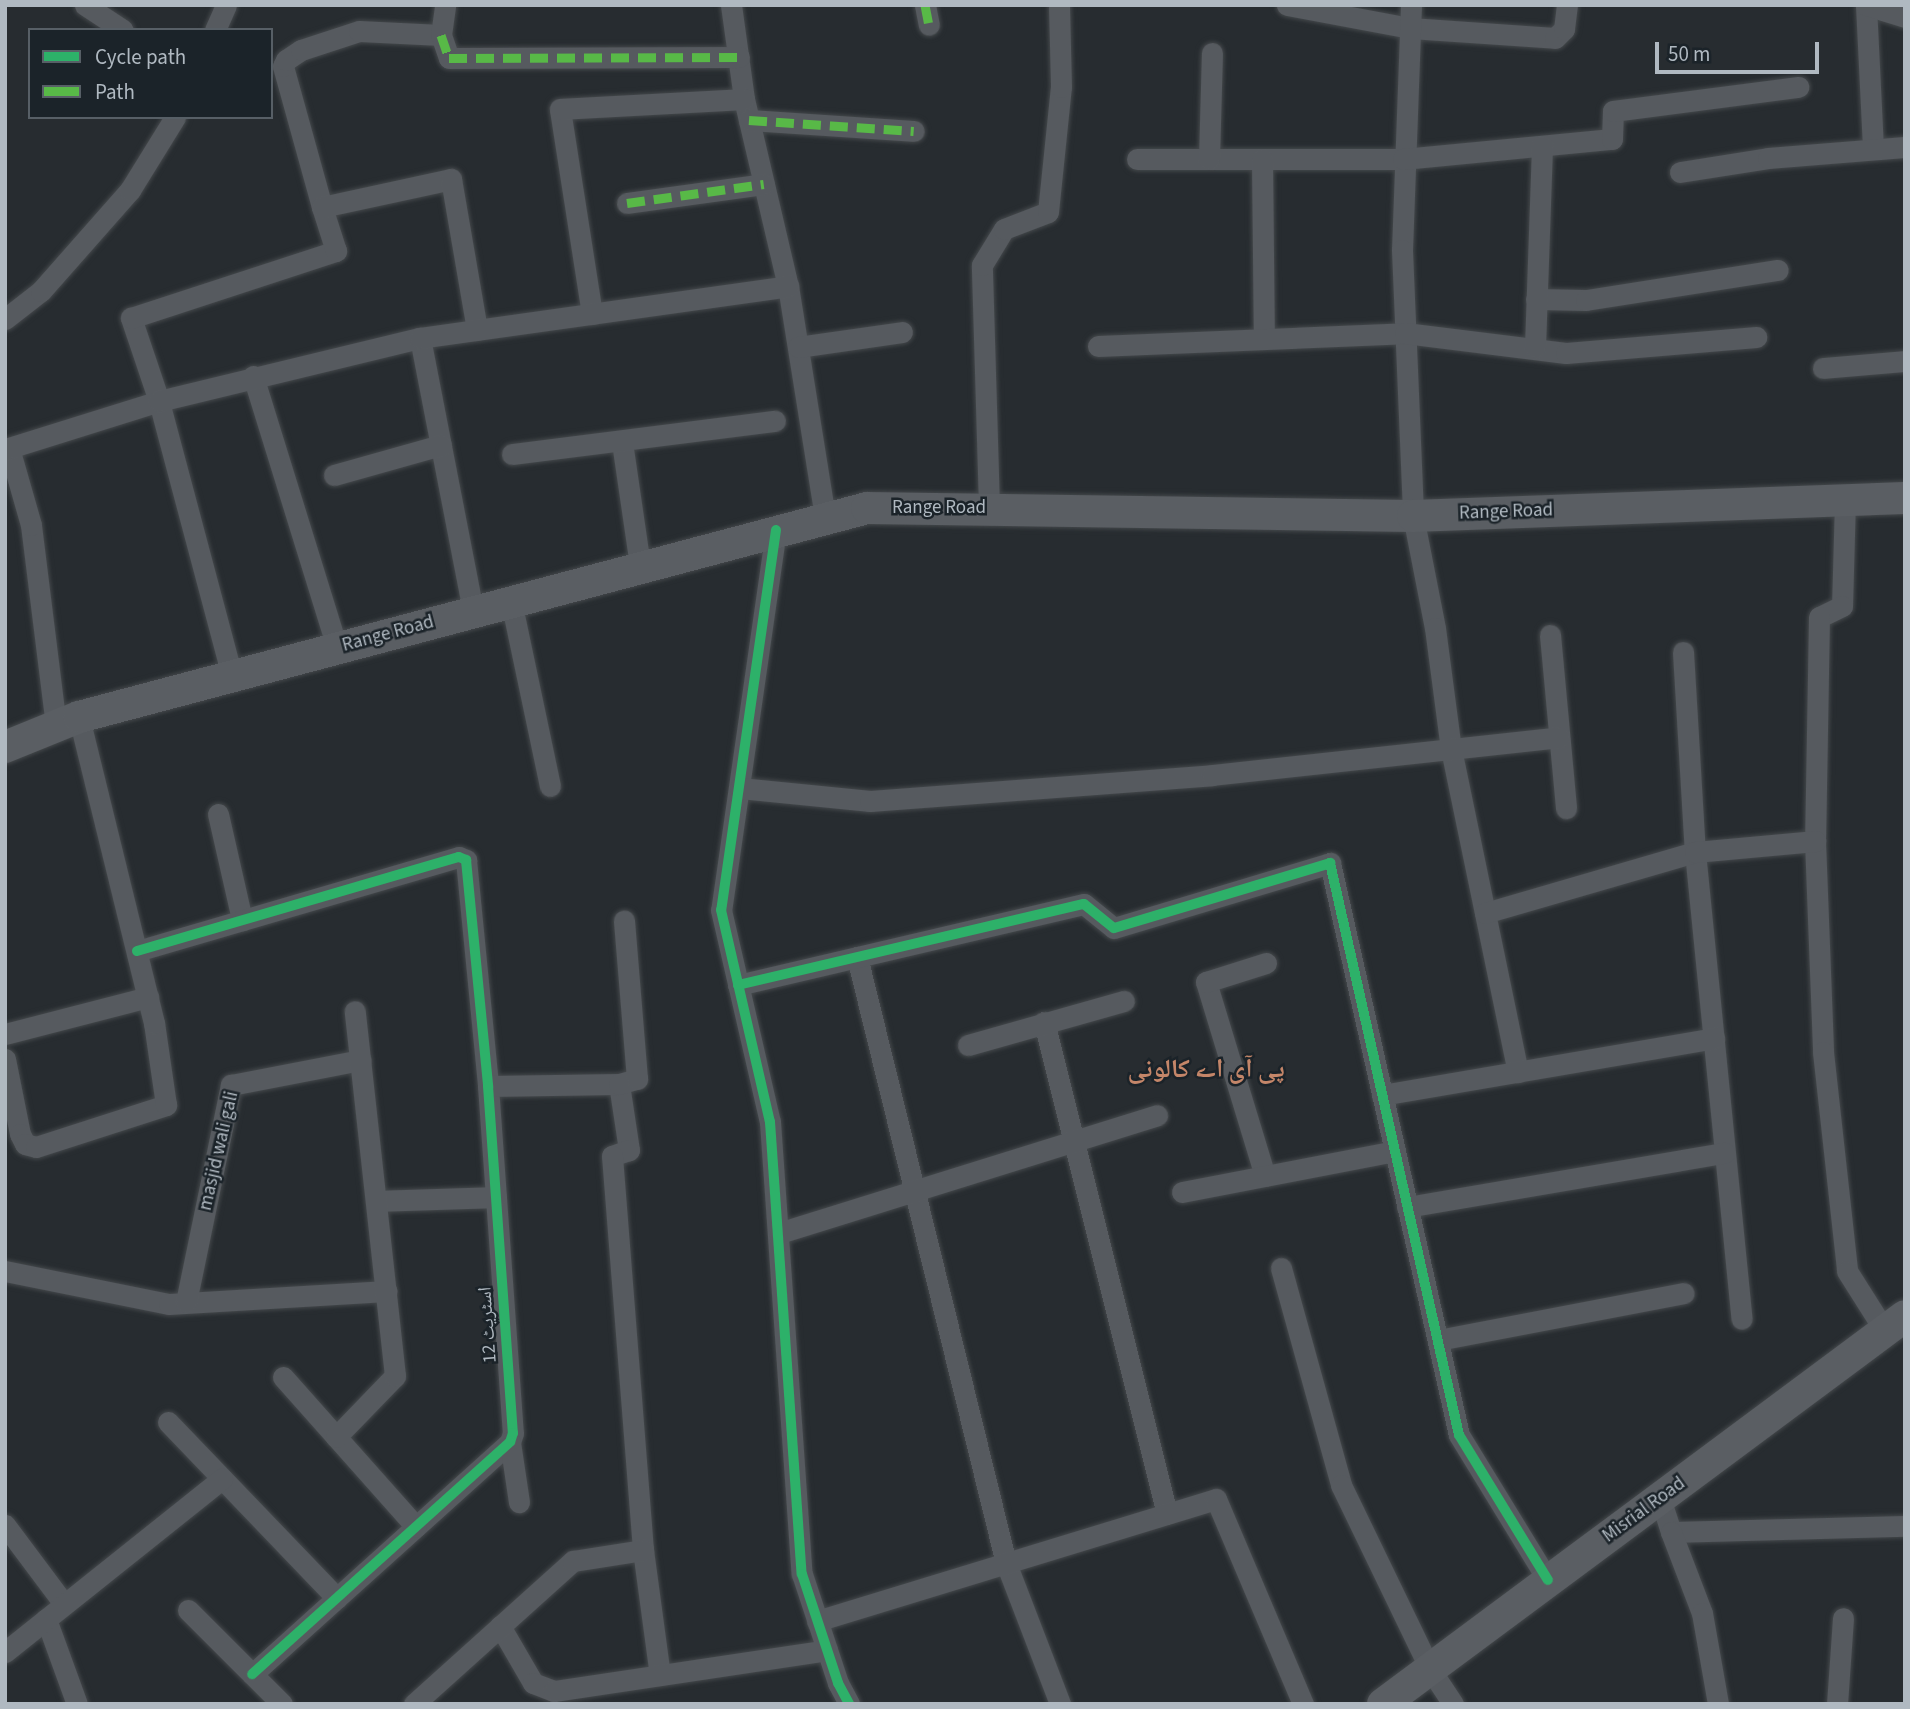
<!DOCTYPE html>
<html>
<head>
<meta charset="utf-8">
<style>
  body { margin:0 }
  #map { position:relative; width:1910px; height:1709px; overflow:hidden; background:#272c30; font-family:"Source Sans 3","Noto Naskh Arabic",sans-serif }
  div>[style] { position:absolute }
  .roads { filter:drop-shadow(0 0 2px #44484b) drop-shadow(0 0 2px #44484b) }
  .minor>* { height:21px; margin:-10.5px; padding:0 10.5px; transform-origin:10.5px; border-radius:10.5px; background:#565a5f }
  .secondary>* { height:32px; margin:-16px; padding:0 16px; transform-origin:16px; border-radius:16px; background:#5a5e63 }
  .quiet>* { height:9px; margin-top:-4.5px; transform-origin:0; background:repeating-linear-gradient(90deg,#58b947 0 18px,transparent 0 27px) }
  .cycleway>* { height:10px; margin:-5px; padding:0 5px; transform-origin:5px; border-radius:5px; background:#2db169 }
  span { translate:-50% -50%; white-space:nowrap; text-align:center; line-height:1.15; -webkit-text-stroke:5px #1b2329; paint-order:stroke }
  .street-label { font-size:19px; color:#b0b9c1 }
  .district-label { font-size:26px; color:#c48669; font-weight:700 }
  .frame { position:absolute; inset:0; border:7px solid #b0b9c1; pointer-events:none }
  .legend { position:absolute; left:28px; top:28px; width:245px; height:91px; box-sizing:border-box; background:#1b2329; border:2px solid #575f66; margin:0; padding:9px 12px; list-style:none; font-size:21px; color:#b0b9c1 }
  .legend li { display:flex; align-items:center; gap:14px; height:35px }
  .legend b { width:35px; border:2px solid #575f66 }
  .scale { position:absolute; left:1655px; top:42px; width:164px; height:32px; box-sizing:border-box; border:4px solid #b0b9c1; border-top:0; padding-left:9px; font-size:21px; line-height:24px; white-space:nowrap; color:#b0b9c1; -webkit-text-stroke:5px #1b2329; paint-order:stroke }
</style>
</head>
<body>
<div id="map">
  <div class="roads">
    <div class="minor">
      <i style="left:85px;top:5px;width:45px;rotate:33.3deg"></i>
      <i style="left:731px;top:5px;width:95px;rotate:82.1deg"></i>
      <i style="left:744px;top:99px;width:192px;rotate:76.8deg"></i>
      <i style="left:788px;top:286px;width:235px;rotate:80.9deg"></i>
      <i style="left:925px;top:5px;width:20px;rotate:79deg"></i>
      <i style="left:1287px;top:5px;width:125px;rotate:10.6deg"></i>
      <i style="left:1410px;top:28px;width:145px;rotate:3.9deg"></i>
      <i style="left:1555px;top:38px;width:13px;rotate:-45deg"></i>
      <i style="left:1564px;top:29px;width:24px;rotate:-83deg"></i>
      <i style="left:1411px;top:5px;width:245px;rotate:92.1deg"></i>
      <i style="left:1402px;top:250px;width:266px;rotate:87.6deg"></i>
      <i style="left:1413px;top:516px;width:114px;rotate:78.9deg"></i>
      <i style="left:1435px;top:628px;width:122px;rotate:82.5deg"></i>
      <i style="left:1451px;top:749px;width:330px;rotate:78.3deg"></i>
      <i style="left:1866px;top:5px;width:144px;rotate:87.2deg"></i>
      <i style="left:1866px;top:5px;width:41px;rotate:17.1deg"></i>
      <i style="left:215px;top:30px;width:27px;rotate:-66deg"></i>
      <i style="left:441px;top:35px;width:24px;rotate:71deg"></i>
      <i style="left:449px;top:58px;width:290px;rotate:-0.2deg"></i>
      <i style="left:749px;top:120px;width:165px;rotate:3.8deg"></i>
      <i style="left:1137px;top:159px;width:266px"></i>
      <i style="left:1403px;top:159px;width:210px;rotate:-5.5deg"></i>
      <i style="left:1612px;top:139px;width:28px;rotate:-88deg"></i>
      <i style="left:1613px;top:111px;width:187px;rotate:-7.4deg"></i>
      <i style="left:1209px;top:159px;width:106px;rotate:-88.4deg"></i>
      <i style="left:1262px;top:159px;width:180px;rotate:89.4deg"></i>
      <i style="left:1680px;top:172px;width:89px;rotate:-9deg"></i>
      <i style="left:1768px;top:158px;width:137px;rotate:-4.6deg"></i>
      <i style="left:627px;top:203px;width:138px;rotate:-7.9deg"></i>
      <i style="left:322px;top:207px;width:146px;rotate:-105.5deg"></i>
      <i style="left:283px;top:66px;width:7px;rotate:-63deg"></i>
      <i style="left:286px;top:60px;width:18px;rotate:-34deg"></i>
      <i style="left:301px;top:50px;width:61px;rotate:-18.1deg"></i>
      <i style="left:359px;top:31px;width:82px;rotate:2.8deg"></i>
      <i style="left:441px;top:35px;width:30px;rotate:-82deg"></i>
      <i style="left:1536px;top:299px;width:50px;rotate:1.1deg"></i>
      <i style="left:1586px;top:300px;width:194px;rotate:-8.9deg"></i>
      <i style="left:592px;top:314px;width:207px;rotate:-98.9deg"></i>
      <i style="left:560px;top:109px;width:184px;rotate:-3.1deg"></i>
      <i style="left:5px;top:319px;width:46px;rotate:-37.9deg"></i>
      <i style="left:41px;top:291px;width:135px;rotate:-48.6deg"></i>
      <i style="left:130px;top:190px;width:86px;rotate:-58.3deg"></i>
      <i style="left:420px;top:338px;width:278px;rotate:79deg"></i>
      <i style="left:1098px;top:346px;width:307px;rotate:-2.4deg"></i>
      <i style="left:1405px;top:333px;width:162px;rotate:7.1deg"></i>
      <i style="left:1566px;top:353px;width:191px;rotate:-4.8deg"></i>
      <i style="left:798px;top:347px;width:105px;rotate:-8.2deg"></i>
      <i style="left:1535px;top:347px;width:201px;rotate:-88deg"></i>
      <i style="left:1823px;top:368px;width:82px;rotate:-4.9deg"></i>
      <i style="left:253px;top:376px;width:284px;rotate:72.8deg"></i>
      <i style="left:622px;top:442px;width:125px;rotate:81.7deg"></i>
      <i style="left:512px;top:454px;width:265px;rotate:-7.2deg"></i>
      <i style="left:334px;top:475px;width:111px;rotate:-15.7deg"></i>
      <i style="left:1845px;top:500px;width:106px;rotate:91.6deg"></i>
      <i style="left:1842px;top:606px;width:25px;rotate:154deg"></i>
      <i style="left:1819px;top:617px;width:224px;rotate:91deg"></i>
      <i style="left:1815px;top:841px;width:211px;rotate:87.8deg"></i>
      <i style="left:1823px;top:1052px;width:220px;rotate:83.7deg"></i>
      <i style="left:1847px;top:1271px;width:71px;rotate:57.7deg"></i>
      <i style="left:989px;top:507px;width:242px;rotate:-91.7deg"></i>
      <i style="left:982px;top:265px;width:42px;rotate:-58.6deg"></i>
      <i style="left:1004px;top:229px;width:47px;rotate:-21.1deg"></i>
      <i style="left:1048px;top:212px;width:126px;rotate:-84.1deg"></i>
      <i style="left:1061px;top:87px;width:82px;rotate:-91.4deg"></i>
      <i style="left:776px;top:530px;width:384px;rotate:98.2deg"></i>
      <i style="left:721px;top:910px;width:218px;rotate:77deg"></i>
      <i style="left:770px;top:1122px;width:453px;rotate:86deg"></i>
      <i style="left:802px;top:1574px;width:115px;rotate:71.7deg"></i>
      <i style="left:838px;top:1683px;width:24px;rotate:62deg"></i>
      <i style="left:511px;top:601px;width:189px;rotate:78.1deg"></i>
      <i style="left:1550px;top:635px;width:174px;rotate:84.7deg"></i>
      <i style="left:1683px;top:652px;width:200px;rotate:86.6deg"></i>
      <i style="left:1695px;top:852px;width:469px;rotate:84.3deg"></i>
      <i style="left:232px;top:676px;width:285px;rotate:-104.9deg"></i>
      <i style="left:159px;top:401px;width:88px;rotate:-108.6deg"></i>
      <i style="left:131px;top:318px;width:216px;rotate:-18.1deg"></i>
      <i style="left:336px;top:251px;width:46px;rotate:-107.7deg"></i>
      <i style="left:322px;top:207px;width:132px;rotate:-12.2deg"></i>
      <i style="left:451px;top:179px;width:153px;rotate:80.2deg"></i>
      <i style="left:56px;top:726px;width:203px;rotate:-97.1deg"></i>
      <i style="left:31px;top:525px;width:80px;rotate:-105.9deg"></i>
      <i style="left:9px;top:448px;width:157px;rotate:-17.4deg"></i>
      <i style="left:159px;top:401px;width:268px;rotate:-13.6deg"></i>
      <i style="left:420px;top:338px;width:372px;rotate:-8deg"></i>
      <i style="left:740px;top:788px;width:131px;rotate:5.7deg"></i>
      <i style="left:870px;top:801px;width:343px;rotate:-4.3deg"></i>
      <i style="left:1212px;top:775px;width:349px;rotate:-6.2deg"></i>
      <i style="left:218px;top:814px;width:109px;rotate:77.2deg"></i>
      <i style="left:1485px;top:913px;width:219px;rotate:-16.2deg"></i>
      <i style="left:1695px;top:852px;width:121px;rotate:-5.2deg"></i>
      <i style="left:137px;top:951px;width:335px;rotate:-16.3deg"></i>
      <i style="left:459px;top:857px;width:8px;rotate:23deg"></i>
      <i style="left:466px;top:860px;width:227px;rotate:84.4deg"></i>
      <i style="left:488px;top:1086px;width:348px;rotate:85.9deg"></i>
      <i style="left:513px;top:1433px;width:9px;rotate:108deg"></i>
      <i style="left:510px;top:1442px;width:347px;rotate:138deg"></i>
      <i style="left:857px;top:957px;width:624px;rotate:76.19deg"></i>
      <i style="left:1006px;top:1563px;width:151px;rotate:69deg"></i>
      <i style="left:738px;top:985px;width:355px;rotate:-13.2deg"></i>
      <i style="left:1084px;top:904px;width:38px;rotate:39deg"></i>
      <i style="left:1114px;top:928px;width:226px;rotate:-16.7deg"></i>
      <i style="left:1330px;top:863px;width:586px;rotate:77.29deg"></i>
      <i style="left:1459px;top:1435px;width:170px;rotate:58.5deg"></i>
      <i style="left:1044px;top:1022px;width:507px;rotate:75.96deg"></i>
      <i style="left:5px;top:1034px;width:148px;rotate:-14.5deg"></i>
      <i style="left:968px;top:1045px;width:162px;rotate:-15.8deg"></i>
      <i style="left:5px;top:1059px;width:76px;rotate:78.7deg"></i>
      <i style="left:20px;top:1134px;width:11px;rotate:63deg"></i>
      <i style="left:25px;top:1144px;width:11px;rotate:15deg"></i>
      <i style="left:36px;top:1147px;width:137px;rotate:-17.9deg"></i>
      <i style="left:166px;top:1105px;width:83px;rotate:-98.3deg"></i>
      <i style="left:154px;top:1023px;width:315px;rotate:-103.8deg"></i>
      <i style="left:619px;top:1084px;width:67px;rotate:81.4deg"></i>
      <i style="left:629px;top:1150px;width:18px;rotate:161deg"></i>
      <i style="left:612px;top:1156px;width:395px;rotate:85.5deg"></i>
      <i style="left:643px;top:1550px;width:126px;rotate:82.3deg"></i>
      <i style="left:488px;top:1086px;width:131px;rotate:-0.9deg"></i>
      <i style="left:619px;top:1084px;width:19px;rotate:-16deg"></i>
      <i style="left:637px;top:1079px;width:159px;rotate:-94.7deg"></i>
      <i style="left:1382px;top:1095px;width:337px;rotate:-9.7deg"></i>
      <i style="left:1265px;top:1176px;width:203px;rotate:-106.9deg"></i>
      <i style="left:1206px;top:982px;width:63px;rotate:-17.6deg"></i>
      <i style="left:1182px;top:1192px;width:217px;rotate:-10.9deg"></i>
      <i style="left:377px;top:1201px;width:119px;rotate:-1.9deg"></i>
      <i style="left:1407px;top:1207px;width:322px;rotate:-9.7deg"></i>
      <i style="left:779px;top:1233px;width:396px;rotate:-17.3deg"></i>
      <i style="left:1281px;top:1268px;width:225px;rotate:74.5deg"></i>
      <i style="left:1341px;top:1485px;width:204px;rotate:64.2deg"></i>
      <i style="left:1430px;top:1669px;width:42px;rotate:56.7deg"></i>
      <i style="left:5px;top:1271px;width:167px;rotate:11.4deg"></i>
      <i style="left:169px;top:1304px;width:218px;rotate:-3.4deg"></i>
      <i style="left:186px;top:1302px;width:222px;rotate:-78.3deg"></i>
      <i style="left:231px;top:1085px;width:132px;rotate:-10.9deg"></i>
      <i style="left:1438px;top:1340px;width:250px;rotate:-10.8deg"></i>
      <i style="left:283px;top:1377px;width:200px;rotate:48.4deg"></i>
      <i style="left:168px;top:1422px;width:244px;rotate:46.2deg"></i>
      <i style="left:336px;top:1437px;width:85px;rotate:-46deg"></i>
      <i style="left:395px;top:1376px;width:367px;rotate:-96.3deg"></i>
      <i style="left:510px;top:1442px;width:61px;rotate:81.5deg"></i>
      <i style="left:1660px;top:1498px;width:36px;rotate:72deg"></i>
      <i style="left:1671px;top:1532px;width:234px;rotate:-1.5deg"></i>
      <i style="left:5px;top:1525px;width:99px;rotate:53.2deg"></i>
      <i style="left:1671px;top:1532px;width:87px;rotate:69.1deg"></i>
      <i style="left:1702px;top:1613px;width:92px;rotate:80deg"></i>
      <i style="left:188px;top:1610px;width:133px;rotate:45deg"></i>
      <i style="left:46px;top:1619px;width:90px;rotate:70deg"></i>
      <i style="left:817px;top:1621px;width:417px;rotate:-17deg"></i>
      <i style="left:1216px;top:1499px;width:223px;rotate:67deg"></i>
      <i style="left:500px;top:1626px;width:66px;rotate:59.9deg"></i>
      <i style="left:533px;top:1683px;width:22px;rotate:21deg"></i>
      <i style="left:554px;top:1691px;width:276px;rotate:-8.5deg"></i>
      <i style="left:5px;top:1652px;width:278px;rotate:-38.6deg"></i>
      <i style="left:414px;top:1704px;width:214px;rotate:-42deg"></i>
      <i style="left:573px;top:1561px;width:71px;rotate:-8.9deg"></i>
      <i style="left:1837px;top:1704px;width:86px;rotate:-86deg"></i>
    </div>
    <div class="secondary">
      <i style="left:5px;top:747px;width:80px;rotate:-22.1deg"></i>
      <i style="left:79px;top:717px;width:815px;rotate:-14.85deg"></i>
      <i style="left:867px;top:508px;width:546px;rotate:0.84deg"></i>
      <i style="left:1413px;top:516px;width:492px;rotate:-2.1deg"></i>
      <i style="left:1383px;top:1704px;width:650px;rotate:-36.62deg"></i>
    </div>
  </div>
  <div class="quiet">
    <i style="left:925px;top:5px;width:20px;rotate:79deg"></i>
    <i style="left:441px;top:35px;width:24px;rotate:71deg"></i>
    <i style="left:449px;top:58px;width:290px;rotate:-0.2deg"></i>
    <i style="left:749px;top:120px;width:165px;rotate:3.8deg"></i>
    <i style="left:627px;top:203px;width:138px;rotate:-7.9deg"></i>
  </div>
  <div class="cycleway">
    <i style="left:776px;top:530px;width:384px;rotate:98.2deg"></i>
    <i style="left:721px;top:910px;width:218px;rotate:77deg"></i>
    <i style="left:770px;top:1122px;width:453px;rotate:86deg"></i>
    <i style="left:802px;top:1574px;width:115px;rotate:71.7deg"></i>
    <i style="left:838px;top:1683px;width:24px;rotate:62deg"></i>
    <i style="left:137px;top:951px;width:335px;rotate:-16.3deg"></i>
    <i style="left:459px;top:857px;width:8px;rotate:23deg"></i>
    <i style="left:466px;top:860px;width:227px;rotate:84.4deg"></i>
    <i style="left:488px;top:1086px;width:348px;rotate:85.9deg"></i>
    <i style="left:513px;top:1433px;width:9px;rotate:108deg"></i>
    <i style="left:510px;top:1442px;width:347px;rotate:138deg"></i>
    <i style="left:738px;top:985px;width:355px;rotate:-13.2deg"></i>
    <i style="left:1084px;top:904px;width:38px;rotate:39deg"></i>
    <i style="left:1114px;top:928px;width:226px;rotate:-16.7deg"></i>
    <i style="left:1330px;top:863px;width:586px;rotate:77.29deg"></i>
    <i style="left:1459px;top:1435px;width:170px;rotate:58.5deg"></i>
  </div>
  <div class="street-label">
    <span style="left:939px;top:508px">Range Road</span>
    <span style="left:1506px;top:512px;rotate:-2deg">Range Road</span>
    <span style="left:388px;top:634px;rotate:-15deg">Range Road</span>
    <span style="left:219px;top:1151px;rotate:-77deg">masjid wali gali</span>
    <span style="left:488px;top:1325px;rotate:-94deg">اسٹریٹ 12</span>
    <span style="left:1644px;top:1510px;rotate:-36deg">Misrial Road</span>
  </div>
  <div class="district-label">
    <span style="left:1206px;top:1069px">پی آی اے کالونی</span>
  </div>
  <div class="frame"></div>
  <ul class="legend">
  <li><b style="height:9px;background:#2db169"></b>Cycle path</li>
  <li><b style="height:9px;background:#58b947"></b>Path</li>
  </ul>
  <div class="scale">50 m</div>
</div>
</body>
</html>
